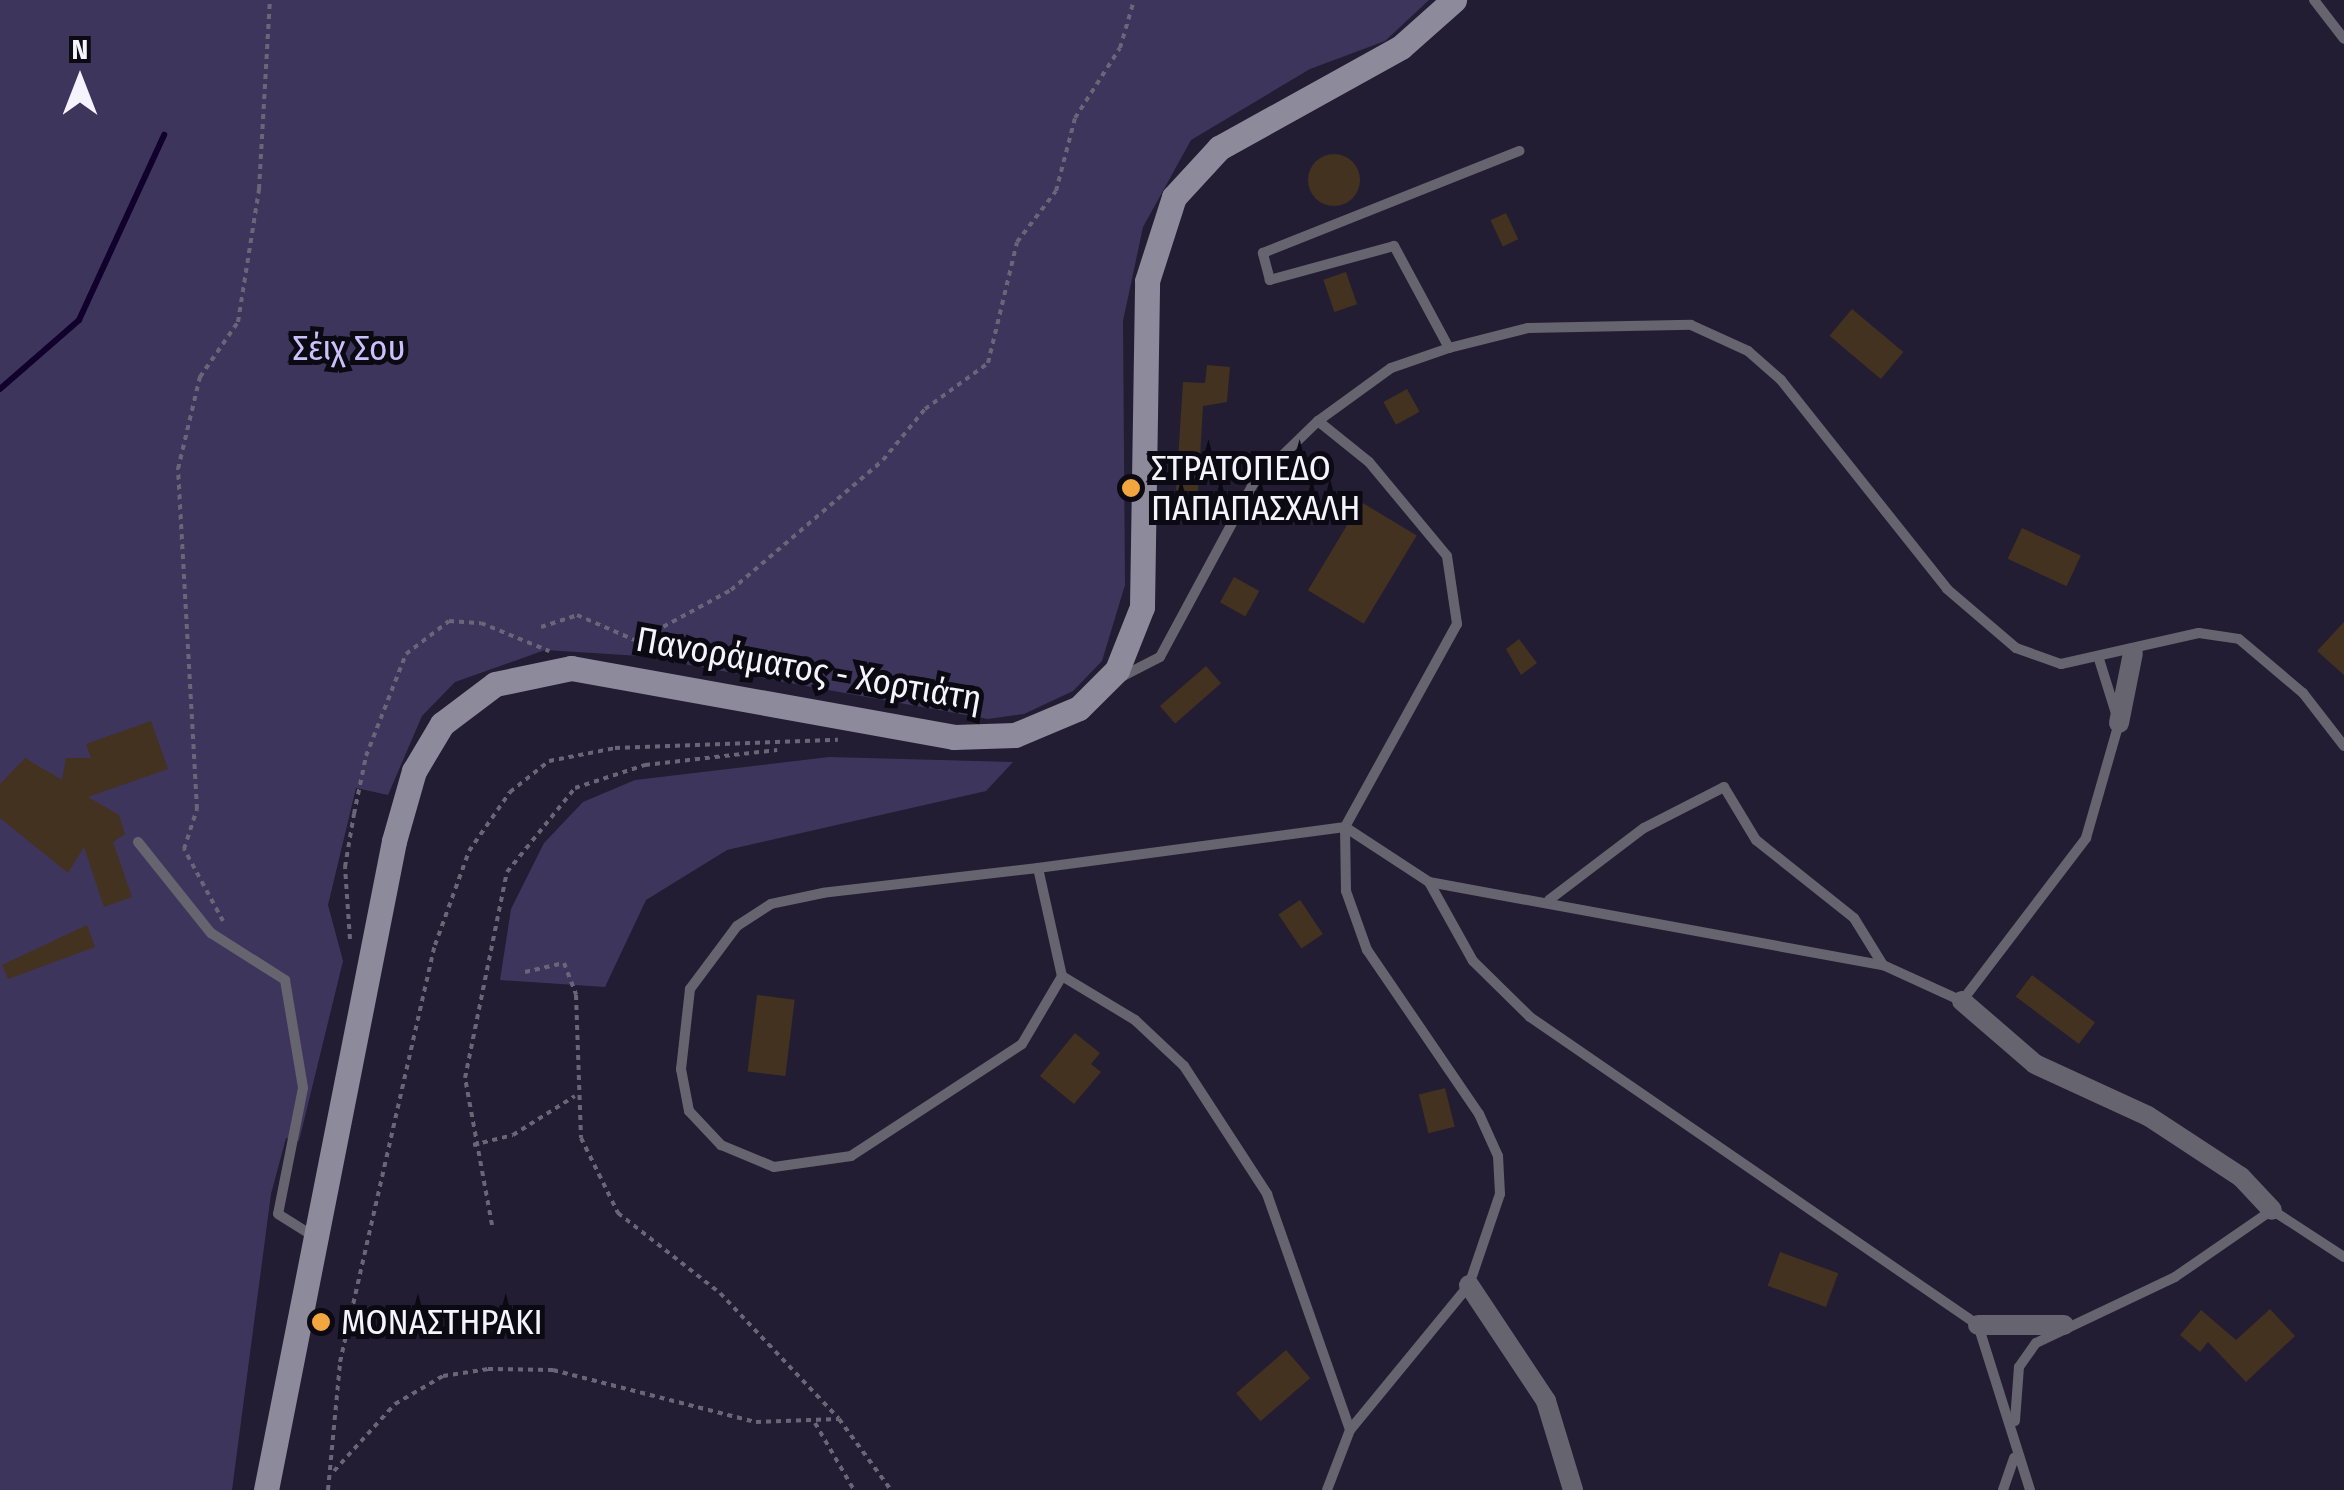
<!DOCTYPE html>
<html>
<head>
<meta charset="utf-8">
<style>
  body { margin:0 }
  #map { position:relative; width:2344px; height:1490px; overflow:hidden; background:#221d32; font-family:"Fira Sans Condensed",sans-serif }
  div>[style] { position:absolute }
  .green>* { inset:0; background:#3e355d }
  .stream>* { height:6px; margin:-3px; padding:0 3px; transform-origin:3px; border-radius:3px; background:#10002b }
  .building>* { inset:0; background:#43321f; transform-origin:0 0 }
  .round { border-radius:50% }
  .path>* { height:4px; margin-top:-2px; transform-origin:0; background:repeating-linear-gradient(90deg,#6a6678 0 5px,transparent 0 10px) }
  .lane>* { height:10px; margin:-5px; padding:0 5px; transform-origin:5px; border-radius:5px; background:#66646f }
  .street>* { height:20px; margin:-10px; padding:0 10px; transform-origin:10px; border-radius:10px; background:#66646f }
  .secondary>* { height:25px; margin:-12.5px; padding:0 12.5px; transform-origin:12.5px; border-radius:12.5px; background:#8d8a9c }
  .dots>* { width:28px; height:28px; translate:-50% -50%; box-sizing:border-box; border:5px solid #0b0912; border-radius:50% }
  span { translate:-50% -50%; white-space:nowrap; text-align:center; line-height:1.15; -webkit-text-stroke:10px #0b0912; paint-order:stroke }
  .park-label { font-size:35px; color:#cbc1fa }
  .poi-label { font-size:35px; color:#f5f3fe }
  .left { translate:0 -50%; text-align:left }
  .street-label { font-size:35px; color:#f5f3fe }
  .north { position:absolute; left:30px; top:30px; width:100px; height:100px; -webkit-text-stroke:8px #0b0912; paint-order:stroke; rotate:0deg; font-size:28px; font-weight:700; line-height:40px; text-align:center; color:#f5f3fe }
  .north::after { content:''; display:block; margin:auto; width:35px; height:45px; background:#f5f3fe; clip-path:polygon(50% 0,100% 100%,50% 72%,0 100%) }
</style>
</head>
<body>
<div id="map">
  <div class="green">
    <i style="clip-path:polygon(0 0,1429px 0,1385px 41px,1310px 69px,1191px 140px,1143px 227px,1123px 321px,1125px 585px,1102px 661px,1073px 691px,1024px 714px,988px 719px,640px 656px,545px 650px,455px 682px,422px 716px,388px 795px,356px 788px,328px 905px,343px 961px,299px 1141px,286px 1138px,271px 1194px,232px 1490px,0 1490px)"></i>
    <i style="clip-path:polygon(829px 757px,1013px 762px,986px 791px,727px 850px,646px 900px,605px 987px,500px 980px,511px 909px,544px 843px,583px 802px,635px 780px)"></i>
  </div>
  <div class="stream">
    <i style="left:0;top:389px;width:105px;rotate:-41.1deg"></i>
    <i style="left:79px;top:320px;width:204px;rotate:-65.3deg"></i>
  </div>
  <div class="building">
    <i class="round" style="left:1308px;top:154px;width:52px;height:52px"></i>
    <i style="left:1506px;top:213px;width:29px;height:17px;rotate:65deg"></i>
    <i style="left:1346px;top:272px;width:34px;height:24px;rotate:71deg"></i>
    <i style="left:1852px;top:309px;width:67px;height:35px;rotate:40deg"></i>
    <i style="clip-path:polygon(1207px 365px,1230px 367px,1227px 402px,1203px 406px,1198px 492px,1176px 490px,1183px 382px,1205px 383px)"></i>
    <i style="left:1407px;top:389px;width:26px;height:27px;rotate:61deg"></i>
    <i style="left:1361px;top:502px;width:65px;height:103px;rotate:31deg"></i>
    <i style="left:2022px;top:528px;width:65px;height:34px;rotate:25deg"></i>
    <i style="left:1234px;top:577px;width:29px;height:29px;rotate:29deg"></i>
    <i style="clip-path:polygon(2344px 622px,2344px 675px,2317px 651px)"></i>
    <i style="clip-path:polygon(1519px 639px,1537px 663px,1521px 675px,1506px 649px)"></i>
    <i style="left:1206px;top:666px;width:23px;height:61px;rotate:49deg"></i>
    <i style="clip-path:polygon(151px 721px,168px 769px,88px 797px,119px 815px,125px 834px,113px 842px,132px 897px,104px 907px,84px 847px,68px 873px,0 818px,0 784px,25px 758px,62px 780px,66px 758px,91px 758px,86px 744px)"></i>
    <i style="left:1300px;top:900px;width:41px;height:26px;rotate:56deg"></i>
    <i style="clip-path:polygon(87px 925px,95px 947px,8px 979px,2px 965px)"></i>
    <i style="left:2032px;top:975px;width:79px;height:27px;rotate:37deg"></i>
    <i style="left:757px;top:995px;width:38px;height:77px;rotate:7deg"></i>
    <i style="clip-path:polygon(1075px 1033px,1100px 1053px,1091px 1064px,1101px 1072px,1074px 1104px,1040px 1076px)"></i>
    <i style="left:1445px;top:1088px;width:40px;height:27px;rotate:76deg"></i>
    <i style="left:1780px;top:1252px;width:62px;height:36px;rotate:20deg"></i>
    <i style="clip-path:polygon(2270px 1309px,2295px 1336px,2246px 1382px,2208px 1342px,2200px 1352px,2180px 1335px,2201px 1310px,2236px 1340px)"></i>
    <i style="left:1286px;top:1350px;width:37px;height:66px;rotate:49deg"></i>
  </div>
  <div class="path">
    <i style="left:541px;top:627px;width:38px;rotate:-18deg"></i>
    <i style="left:577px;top:615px;width:65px;rotate:23.4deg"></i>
    <i style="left:637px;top:641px;width:107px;rotate:-28.5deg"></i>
    <i style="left:731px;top:590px;width:200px;rotate:-40.5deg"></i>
    <i style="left:883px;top:460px;width:66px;rotate:-50.5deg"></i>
    <i style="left:925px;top:409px;width:78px;rotate:-36.1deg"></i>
    <i style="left:988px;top:363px;width:124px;rotate:-76.5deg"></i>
    <i style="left:1017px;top:242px;width:64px;rotate:-52.6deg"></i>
    <i style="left:1056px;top:191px;width:75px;rotate:-75.4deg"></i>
    <i style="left:1075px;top:118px;width:83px;rotate:-57.3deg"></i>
    <i style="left:1120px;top:48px;width:50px;rotate:-73.7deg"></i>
    <i style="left:223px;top:921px;width:82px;rotate:-118.4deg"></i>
    <i style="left:184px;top:849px;width:42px;rotate:-72deg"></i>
    <i style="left:197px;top:809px;width:341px;rotate:-93.2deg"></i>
    <i style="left:178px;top:469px;width:95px;rotate:-76.6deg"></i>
    <i style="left:200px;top:377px;width:67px;rotate:-55.4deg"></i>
    <i style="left:238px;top:322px;width:135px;rotate:-81deg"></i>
    <i style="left:259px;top:189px;width:189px;rotate:-86.7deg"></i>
    <i style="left:350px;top:939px;width:72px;rotate:-94deg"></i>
    <i style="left:345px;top:867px;width:54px;rotate:-80.4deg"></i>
    <i style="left:354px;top:814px;width:59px;rotate:-78.3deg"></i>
    <i style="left:366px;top:756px;width:110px;rotate:-68.6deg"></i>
    <i style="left:406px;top:654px;width:54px;rotate:-37.5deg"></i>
    <i style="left:449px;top:621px;width:32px;rotate:4deg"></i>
    <i style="left:481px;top:623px;width:74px;rotate:22.4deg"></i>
    <i style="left:525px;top:972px;width:40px;rotate:-13deg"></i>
    <i style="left:564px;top:963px;width:34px;rotate:69deg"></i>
    <i style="left:576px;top:995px;width:143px;rotate:88deg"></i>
    <i style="left:581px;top:1138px;width:84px;rotate:63.7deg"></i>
    <i style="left:618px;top:1213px;width:130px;rotate:38.1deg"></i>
    <i style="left:720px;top:1293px;width:173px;rotate:46.6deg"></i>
    <i style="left:839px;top:1419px;width:88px;rotate:53.8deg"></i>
    <i style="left:473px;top:1145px;width:41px;rotate:-14deg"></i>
    <i style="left:513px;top:1135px;width:73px;rotate:-32.2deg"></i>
    <i style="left:492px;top:1225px;width:149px;rotate:-100.4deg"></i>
    <i style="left:465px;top:1078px;width:210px;rotate:-78.5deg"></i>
    <i style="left:507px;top:872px;width:108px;rotate:-51deg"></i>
    <i style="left:575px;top:788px;width:74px;rotate:-18.2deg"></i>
    <i style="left:645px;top:765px;width:133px;rotate:-6.5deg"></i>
    <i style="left:815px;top:1423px;width:78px;rotate:59.8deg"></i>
    <i style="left:334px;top:1471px;width:91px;rotate:-47.7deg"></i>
    <i style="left:395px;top:1404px;width:56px;rotate:-30.3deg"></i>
    <i style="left:443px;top:1376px;width:46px;rotate:-8.8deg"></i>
    <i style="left:488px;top:1369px;width:65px;rotate:0.9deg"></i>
    <i style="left:553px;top:1370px;width:210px;rotate:14.4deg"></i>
    <i style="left:756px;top:1422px;width:83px;rotate:-2.1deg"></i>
    <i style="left:328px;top:1490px;width:129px;rotate:-84.6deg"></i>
    <i style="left:340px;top:1362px;width:428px;rotate:-77.2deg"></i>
    <i style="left:435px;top:945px;width:100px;rotate:-70.1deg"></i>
    <i style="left:469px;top:851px;width:72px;rotate:-55.2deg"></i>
    <i style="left:510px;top:792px;width:50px;rotate:-38.5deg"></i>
    <i style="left:549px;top:761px;width:67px;rotate:-11.1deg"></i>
    <i style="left:615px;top:748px;width:223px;rotate:-2.1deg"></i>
  </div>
  <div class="lane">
    <i style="left:2314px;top:0;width:49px;rotate:52.4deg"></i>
    <i style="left:1449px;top:348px;width:116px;rotate:-118.3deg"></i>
    <i style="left:1394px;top:246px;width:129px;rotate:164.7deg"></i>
    <i style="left:1270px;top:280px;width:28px;rotate:-105deg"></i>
    <i style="left:1263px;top:253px;width:276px;rotate:-21.7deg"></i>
    <i style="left:1318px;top:421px;width:90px;rotate:-36deg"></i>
    <i style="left:1391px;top:368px;width:61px;rotate:-19deg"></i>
    <i style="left:1449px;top:348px;width:81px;rotate:-14.2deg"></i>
    <i style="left:1528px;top:328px;width:163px;rotate:-1.1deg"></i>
    <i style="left:1691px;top:325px;width:63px;rotate:24.5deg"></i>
    <i style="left:1748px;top:351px;width:44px;rotate:41.3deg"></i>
    <i style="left:1781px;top:380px;width:267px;rotate:51.5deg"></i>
    <i style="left:1947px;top:589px;width:91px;rotate:40.5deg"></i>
    <i style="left:2016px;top:648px;width:48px;rotate:19.6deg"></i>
    <i style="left:2061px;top:664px;width:141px;rotate:-12.7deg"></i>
    <i style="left:2199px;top:633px;width:40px;rotate:8.5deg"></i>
    <i style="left:2239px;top:639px;width:84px;rotate:40.2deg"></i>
    <i style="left:2303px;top:693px;width:67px;rotate:52.3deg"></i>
    <i style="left:1119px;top:678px;width:46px;rotate:-27.1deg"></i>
    <i style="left:1160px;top:657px;width:196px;rotate:-61.7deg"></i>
    <i style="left:1253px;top:484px;width:91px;rotate:-44.1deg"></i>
    <i style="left:1318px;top:421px;width:65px;rotate:38.8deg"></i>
    <i style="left:1369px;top:462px;width:122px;rotate:50.3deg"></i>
    <i style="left:1447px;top:556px;width:69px;rotate:81.6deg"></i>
    <i style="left:1457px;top:624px;width:232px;rotate:118.9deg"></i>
    <i style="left:1345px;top:827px;width:310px;rotate:172.4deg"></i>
    <i style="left:1038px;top:868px;width:111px;rotate:77.5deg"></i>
    <i style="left:1062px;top:976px;width:85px;rotate:31.1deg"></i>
    <i style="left:1135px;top:1020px;width:67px;rotate:43.2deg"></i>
    <i style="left:1184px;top:1066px;width:153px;rotate:57deg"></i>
    <i style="left:1267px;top:1194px;width:250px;rotate:70.6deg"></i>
    <i style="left:1350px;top:1430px;width:64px;rotate:111deg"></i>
    <i style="left:138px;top:842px;width:117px;rotate:51.3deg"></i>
    <i style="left:211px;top:933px;width:88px;rotate:32.4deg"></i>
    <i style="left:285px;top:980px;width:109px;rotate:80.5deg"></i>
    <i style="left:303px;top:1088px;width:128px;rotate:101.2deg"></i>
    <i style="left:278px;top:1214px;width:40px;rotate:32deg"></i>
    <i style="left:1038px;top:868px;width:216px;rotate:173.4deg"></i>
    <i style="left:823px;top:893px;width:53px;rotate:168.1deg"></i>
    <i style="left:771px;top:904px;width:40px;rotate:147.1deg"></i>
    <i style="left:737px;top:926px;width:79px;rotate:126.7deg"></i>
    <i style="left:690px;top:989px;width:81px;rotate:96.4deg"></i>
    <i style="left:681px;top:1069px;width:43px;rotate:79.2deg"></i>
    <i style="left:689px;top:1111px;width:47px;rotate:46.7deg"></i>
    <i style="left:721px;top:1145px;width:57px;rotate:22.5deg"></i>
    <i style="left:774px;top:1167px;width:78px;rotate:-8.1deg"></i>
    <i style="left:851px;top:1156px;width:204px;rotate:-33.2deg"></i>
    <i style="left:1022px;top:1044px;width:79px;rotate:-59.5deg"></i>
    <i style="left:1429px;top:882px;width:462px;rotate:10.4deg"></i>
    <i style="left:1883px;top:965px;width:87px;rotate:24.5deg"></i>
    <i style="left:1962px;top:1001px;width:205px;rotate:-52.7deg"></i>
    <i style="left:2086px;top:838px;width:120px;rotate:-74deg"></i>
    <i style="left:2119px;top:723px;width:67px;rotate:-107.4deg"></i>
    <i style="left:1549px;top:900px;width:119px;rotate:-37.2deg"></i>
    <i style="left:1644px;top:828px;width:90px;rotate:-27.1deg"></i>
    <i style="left:1724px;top:787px;width:62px;rotate:58.9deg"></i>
    <i style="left:1756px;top:840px;width:125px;rotate:38.5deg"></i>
    <i style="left:1854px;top:918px;width:55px;rotate:58.3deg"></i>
    <i style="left:2015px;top:1421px;width:54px;rotate:-85.8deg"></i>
    <i style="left:2019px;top:1367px;width:29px;rotate:-55deg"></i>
    <i style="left:2036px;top:1343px;width:154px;rotate:-25.4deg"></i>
    <i style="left:2175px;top:1277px;width:118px;rotate:-34.6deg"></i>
    <i style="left:2272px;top:1210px;width:86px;rotate:33.1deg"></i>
    <i style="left:1350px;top:1430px;width:188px;rotate:-50.6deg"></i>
    <i style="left:1469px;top:1285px;width:96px;rotate:-71.2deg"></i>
    <i style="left:1500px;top:1194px;width:38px;rotate:-93deg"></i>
    <i style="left:1498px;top:1156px;width:46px;rotate:-114.3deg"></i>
    <i style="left:1479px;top:1114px;width:199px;rotate:-124.3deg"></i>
    <i style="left:1367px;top:950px;width:63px;rotate:-109.6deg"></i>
    <i style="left:1346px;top:891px;width:64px;rotate:-90.9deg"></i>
    <i style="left:1345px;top:827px;width:100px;rotate:33.2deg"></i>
    <i style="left:1429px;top:882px;width:90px;rotate:60.9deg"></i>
    <i style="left:1473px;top:961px;width:80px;rotate:44.5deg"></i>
    <i style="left:1530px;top:1017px;width:544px;rotate:34.51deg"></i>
    <i style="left:1978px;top:1325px;width:173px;rotate:72.5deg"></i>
    <i style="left:2003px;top:1490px;width:34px;rotate:-71deg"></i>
  </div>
  <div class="street">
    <i style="left:2119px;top:723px;width:71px;rotate:-78.7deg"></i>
    <i style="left:1962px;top:1001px;width:96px;rotate:40.8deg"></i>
    <i style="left:2035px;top:1064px;width:124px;rotate:24.7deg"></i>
    <i style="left:2148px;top:1116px;width:111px;rotate:33.3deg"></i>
    <i style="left:2241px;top:1177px;width:45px;rotate:46.8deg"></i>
    <i style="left:1469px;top:1285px;width:139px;rotate:56.4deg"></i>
    <i style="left:1546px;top:1401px;width:93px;rotate:73.1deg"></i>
    <i style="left:1978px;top:1325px;width:86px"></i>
  </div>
  <div class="secondary">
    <i style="left:266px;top:1490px;width:662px;rotate:-78.84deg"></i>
    <i style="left:394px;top:841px;width:73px;rotate:-74.1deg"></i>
    <i style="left:414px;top:771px;width:55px;rotate:-59.2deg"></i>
    <i style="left:442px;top:724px;width:66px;rotate:-37deg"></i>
    <i style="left:495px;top:684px;width:78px;rotate:-11.9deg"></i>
    <i style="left:571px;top:668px;width:389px;rotate:10.2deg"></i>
    <i style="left:954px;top:737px;width:61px;rotate:-1.9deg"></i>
    <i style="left:1015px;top:735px;width:69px;rotate:-22.9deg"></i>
    <i style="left:1079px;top:708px;width:54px;rotate:-45deg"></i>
    <i style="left:1117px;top:670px;width:68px;rotate:-68.4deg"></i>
    <i style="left:1142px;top:607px;width:326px;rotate:-89.1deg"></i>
    <i style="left:1147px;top:281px;width:88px;rotate:-72.2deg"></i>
    <i style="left:1174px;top:197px;width:67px;rotate:-47.4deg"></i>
    <i style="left:1219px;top:148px;width:208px;rotate:-29deg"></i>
    <i style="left:1401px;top:47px;width:71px;rotate:-41.6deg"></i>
  </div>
  <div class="dots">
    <i style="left:1131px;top:488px;background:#f1a63f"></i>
    <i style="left:321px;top:1322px;background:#f1a63f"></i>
  </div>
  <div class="park-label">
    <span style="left:349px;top:348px">Σέιχ Σου</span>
  </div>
  <div class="poi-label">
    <span class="left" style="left:1151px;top:488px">ΣΤΡΑΤΟΠΕΔΟ<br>ΠΑΠΑΠΑΣΧΑΛΗ</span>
    <span class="left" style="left:341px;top:1322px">ΜΟΝΑΣΤΗΡΑΚΙ</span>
  </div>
  <div class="street-label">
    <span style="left:809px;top:669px;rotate:10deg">Πανοράματος - Χορτιάτη</span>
  </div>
  <div class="north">N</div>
</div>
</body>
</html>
